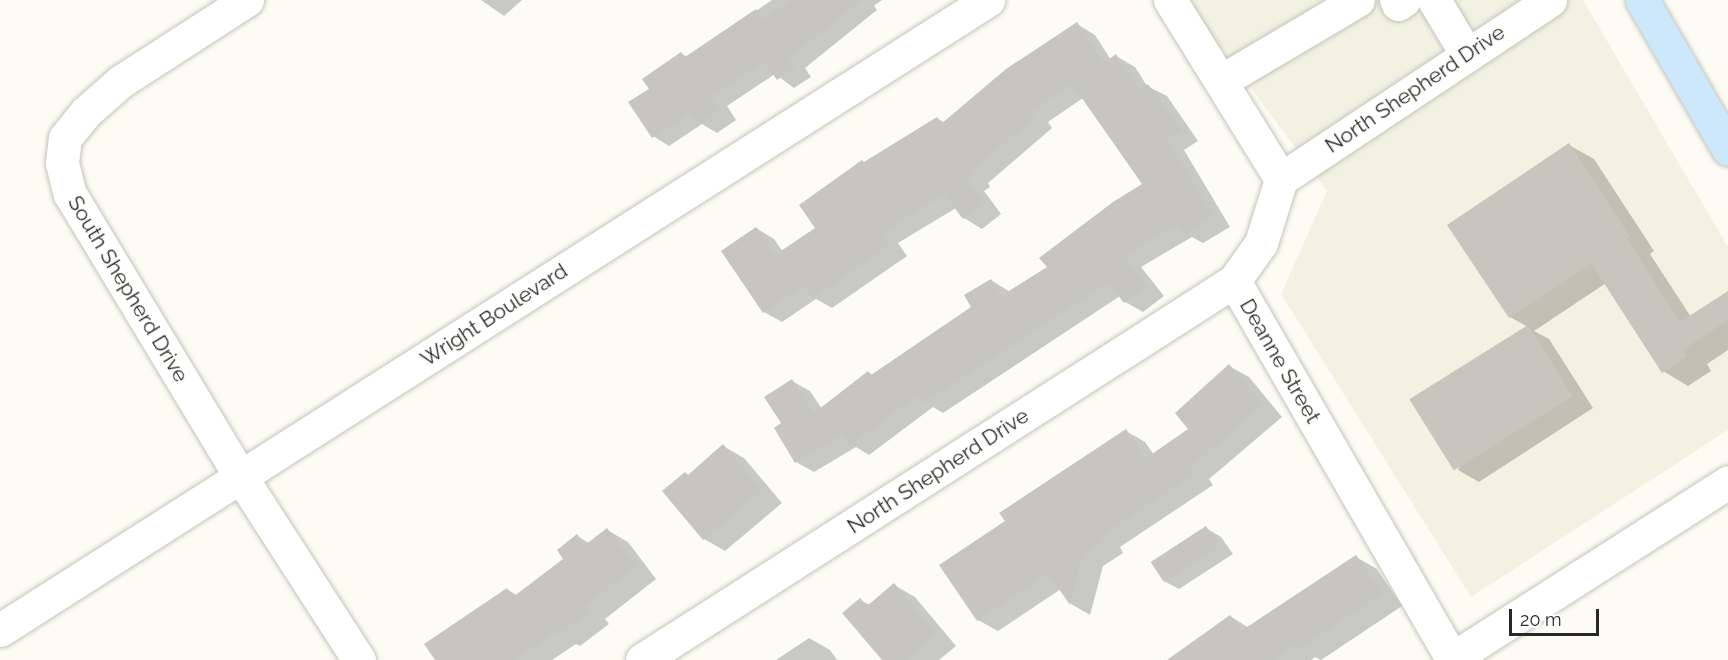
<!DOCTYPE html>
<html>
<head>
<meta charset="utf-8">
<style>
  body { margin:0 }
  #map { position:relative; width:1728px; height:660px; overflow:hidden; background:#fcfcf4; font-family:Raleway,sans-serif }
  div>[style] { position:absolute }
  .built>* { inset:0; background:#f1f2e2 }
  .shadow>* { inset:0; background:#0003 }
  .building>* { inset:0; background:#c6c6be; transform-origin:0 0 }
  .roads { filter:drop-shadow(0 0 2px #c4c4bc) drop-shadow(0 0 2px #c4c4bc) }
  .minor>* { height:33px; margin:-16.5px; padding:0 16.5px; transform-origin:16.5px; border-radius:16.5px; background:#fff }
  .major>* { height:33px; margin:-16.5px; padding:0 16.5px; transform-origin:16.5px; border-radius:16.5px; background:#cde8fb }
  span { translate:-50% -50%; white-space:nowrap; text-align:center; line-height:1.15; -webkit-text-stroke:4.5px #fffffe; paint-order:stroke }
  .street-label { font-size:21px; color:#282826 }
  .scale { position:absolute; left:1509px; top:609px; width:90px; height:27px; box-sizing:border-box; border:3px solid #282826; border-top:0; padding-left:8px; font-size:18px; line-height:21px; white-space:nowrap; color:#282826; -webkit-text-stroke:4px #fffffe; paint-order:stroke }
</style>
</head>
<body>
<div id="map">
  <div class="built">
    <i style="clip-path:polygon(1186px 0,1583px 0,1728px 247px,1728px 430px,1471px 597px,1281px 294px,1327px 191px)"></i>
  </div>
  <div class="shadow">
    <i style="clip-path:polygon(481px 0,522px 0,504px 16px)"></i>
    <i style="clip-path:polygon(772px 0,882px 0,874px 6px,877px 10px,805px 68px,811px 77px,794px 88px,775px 74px,727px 106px,736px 120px,717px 133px,702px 124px,669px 146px,653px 136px,651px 89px,682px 54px,688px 57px)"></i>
    <i style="clip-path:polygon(1077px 24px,1095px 35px,1111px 60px,1116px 56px,1135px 67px,1147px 86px,1167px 96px,1198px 141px,1184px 150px,1230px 227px,1203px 243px,1192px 237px,1141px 267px,1164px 296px,1143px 312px,1125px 302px,1120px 296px,943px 413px,933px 407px,869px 455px,856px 447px,814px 472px,796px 462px,783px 424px,792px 381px,810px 391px,822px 409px,869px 373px,873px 375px,973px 307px,991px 280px,1010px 292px,1049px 268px,1144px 185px,1083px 98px,1048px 122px,1052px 128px,988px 183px,990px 187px,984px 191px,1001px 214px,982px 229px,964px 218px,956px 208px,898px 243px,907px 256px,832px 308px,816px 299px,782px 322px,764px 312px,756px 228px,774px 239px,783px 252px,817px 229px,865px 163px,937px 118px,945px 123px)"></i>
    <i style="clip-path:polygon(1569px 145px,1594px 159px,1654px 251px,1650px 254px,1691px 317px,1728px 293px,1728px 350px,1707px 364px,1711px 371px,1688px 386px,1663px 371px,1606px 283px,1534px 331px,1549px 339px,1593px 408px,1479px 482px,1458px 470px,1528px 327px,1510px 317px)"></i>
    <i style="clip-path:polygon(1229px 366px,1249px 377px,1282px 417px,1209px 479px,1213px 485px,1120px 547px,1123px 553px,1103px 566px,1090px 615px,1071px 604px,1061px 589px,998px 631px,978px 620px,1007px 522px,1126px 431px,1145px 442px,1154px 455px,1191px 430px)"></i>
    <i style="clip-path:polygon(723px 446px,744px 458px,782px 503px,725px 551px,704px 539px,689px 476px)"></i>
    <i style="clip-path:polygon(1206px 528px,1221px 537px,1233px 554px,1179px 589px,1164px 581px)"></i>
    <i style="clip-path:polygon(607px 530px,628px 542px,656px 579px,605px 619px,609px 624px,580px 646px,576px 644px,552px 660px,437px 660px,507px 589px,518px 596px,566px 559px,577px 536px,589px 543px)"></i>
    <i style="clip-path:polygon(1356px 557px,1377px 569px,1402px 606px,1321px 660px,1315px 657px,1311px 660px,1181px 660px,1230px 616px,1249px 628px)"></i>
    <i style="clip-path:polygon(894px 585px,915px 597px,956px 646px,939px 660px,884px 660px,860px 600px,870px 605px)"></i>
    <i style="clip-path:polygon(809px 638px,830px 650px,837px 660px,776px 660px)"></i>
  </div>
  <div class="building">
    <i style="clip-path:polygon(790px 0,862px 0,789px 58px,795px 67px,777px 80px,764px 61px,711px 96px,720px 110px,699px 124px,691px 112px,652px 138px,628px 102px,649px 89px,642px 79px,681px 52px,685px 57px,756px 9px,764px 20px)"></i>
    <i style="clip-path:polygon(1077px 22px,1104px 63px,1116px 54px,1139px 90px,1148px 84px,1181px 130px,1167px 139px,1213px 216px,1184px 234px,1178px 224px,1124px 256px,1147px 286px,1124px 303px,1108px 282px,924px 403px,918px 394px,850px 446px,842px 435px,795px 463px,774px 428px,781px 423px,764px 397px,792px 379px,814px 413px,868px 371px,871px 375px,971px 307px,964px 295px,991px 279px,1001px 296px,1047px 267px,1039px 258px,1113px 202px,1142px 184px,1072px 84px,1031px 111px,1035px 117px,970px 172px,973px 176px,967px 180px,984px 203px,963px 219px,944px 194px,881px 233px,889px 245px,813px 298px,804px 285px,763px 313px,721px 251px,756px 227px,775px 255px,815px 228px,799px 205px,862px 160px,864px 162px,937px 117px,941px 124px,1006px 69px)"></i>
    <i style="clip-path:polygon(1569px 143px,1630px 237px,1627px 239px,1680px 322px,1728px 291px,1728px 320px,1683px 350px,1687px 356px,1662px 373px,1591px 263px,1509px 318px,1447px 225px)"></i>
    <i style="left:1528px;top:325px;width:84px;height:140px;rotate:58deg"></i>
    <i style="clip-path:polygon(1229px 364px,1263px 405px,1190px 467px,1194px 474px,1101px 536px,1104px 541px,1083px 555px,1070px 605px,1048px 573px,977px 621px,939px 565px,1005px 521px,999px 513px,1126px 429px,1145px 459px,1188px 429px,1175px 413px)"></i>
    <i style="clip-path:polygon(723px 444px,762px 490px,703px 540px,662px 491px,685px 472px,688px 475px)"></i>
    <i style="left:1206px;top:526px;width:24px;height:66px;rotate:57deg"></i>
    <i style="clip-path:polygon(607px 528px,636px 566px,585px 606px,589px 611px,558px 635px,555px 632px,514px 660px,435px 660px,424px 644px,507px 588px,513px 597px,563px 559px,557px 550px,577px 534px,585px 545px)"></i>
    <i style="clip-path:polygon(1356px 555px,1382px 594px,1299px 649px,1295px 644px,1274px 660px,1167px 660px,1230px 615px,1241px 631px)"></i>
    <i style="clip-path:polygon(894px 583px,936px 634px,905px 660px,882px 660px,842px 613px,860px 598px,867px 606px)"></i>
  </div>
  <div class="roads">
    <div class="minor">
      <i style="left:247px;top:0;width:151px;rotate:147.2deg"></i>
      <i style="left:120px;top:82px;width:45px;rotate:138.6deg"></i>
      <i style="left:86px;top:112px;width:33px;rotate:129deg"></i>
      <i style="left:65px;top:138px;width:25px;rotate:97deg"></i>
      <i style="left:62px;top:163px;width:32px;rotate:76deg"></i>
      <i style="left:70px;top:194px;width:331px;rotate:58.9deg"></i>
      <i style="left:241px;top:477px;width:218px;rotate:57.2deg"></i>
      <i style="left:1396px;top:0;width:4px;rotate:63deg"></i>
      <i style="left:1398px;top:4px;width:7px;rotate:-34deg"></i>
      <i style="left:1434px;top:0;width:64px;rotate:59deg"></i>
      <i style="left:1221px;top:81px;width:159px;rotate:-30.6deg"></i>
      <i style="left:1281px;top:179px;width:323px;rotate:-33.6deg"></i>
      <i style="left:1234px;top:281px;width:436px;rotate:60deg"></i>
      <i style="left:0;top:630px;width:1172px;rotate:-32.52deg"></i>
      <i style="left:642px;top:660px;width:703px;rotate:-32.63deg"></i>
      <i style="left:1234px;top:281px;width:47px;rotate:-54.6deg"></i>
      <i style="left:1261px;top:243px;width:67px;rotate:-72.6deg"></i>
      <i style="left:1281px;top:179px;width:211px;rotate:-121.8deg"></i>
      <i style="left:1450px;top:660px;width:330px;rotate:-32.6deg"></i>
    </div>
    <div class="major">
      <i style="left:1642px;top:0;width:172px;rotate:60deg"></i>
    </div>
  </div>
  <div class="street-label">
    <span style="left:1415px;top:89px;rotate:-34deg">North Shepherd Drive</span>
    <span style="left:128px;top:289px;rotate:59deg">South Shepherd Drive</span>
    <span style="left:494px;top:315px;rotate:-33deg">Wright Boulevard</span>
    <span style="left:1280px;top:361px;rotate:60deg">Deanne Street</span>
    <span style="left:938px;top:471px;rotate:-33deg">North Shepherd Drive</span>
  </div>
  <div class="scale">20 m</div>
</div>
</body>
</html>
